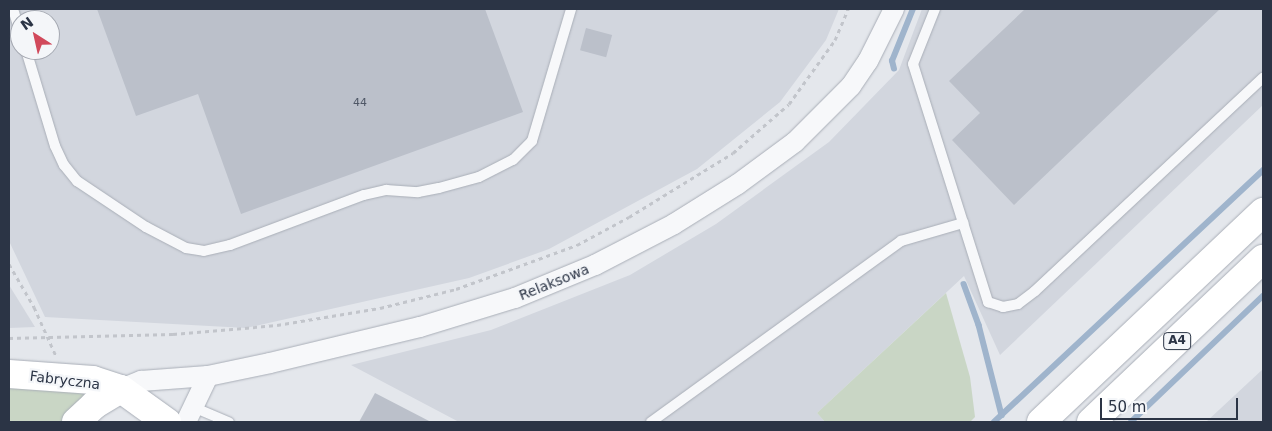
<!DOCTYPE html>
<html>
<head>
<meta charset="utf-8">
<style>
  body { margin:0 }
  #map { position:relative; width:1272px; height:431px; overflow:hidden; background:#e4e7ec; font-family:"DejaVu Sans",sans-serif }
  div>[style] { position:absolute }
  .built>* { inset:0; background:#d2d6de }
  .green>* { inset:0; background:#c9d6c5 }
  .stream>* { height:5.5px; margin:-2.75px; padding:0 2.75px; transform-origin:2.75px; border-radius:2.75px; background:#9fb4cc }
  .building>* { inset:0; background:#bbc0ca; transform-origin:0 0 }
  .path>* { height:3px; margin-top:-1.5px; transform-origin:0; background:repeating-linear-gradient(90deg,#c2c5cb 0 4px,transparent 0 8px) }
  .roads { filter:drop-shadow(0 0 1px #a9aeb7) drop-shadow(0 0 1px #a9aeb7) }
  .lane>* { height:10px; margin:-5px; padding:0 5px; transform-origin:5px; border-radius:5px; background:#f7f8fa }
  .street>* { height:20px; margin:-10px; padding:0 10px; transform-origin:10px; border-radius:10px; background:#f7f8fa }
  .secondary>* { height:28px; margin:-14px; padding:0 14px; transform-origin:14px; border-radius:14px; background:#fff }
  .highway>* { height:28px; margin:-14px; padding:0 14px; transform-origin:14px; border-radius:14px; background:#fff }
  span { translate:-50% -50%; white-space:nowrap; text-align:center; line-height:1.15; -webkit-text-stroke:4.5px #f4f6f9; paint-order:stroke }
  .number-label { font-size:11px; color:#4f5766 }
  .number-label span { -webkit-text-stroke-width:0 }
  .shield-label span { padding:1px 4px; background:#f4f6f9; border:1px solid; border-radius:4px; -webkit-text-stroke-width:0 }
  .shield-label { font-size:12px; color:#2b3445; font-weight:700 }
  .street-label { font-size:14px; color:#2b3445 }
  .frame { position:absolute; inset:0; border:10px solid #2b3445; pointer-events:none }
  .north { position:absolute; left:10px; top:10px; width:50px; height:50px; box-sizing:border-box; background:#f4f6f9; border:1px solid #a4a8b1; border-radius:50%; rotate:325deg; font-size:14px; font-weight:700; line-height:20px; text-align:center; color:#2b3445 }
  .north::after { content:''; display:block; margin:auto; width:18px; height:22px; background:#d1495b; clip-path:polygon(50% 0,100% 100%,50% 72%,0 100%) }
  .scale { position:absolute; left:1100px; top:398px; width:138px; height:22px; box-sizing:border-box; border:2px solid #2b3445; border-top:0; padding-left:6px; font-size:15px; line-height:18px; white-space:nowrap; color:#2b3445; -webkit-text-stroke:4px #f4f6f9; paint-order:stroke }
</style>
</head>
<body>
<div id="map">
  <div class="built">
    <i style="clip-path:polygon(evenodd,9px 9px,839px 9px,826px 40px,780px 102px,697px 169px,549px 249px,469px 278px,246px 328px,45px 317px,9px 241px,9px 9px,20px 20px,50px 20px,50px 50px,20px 50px,20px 20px)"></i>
    <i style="clip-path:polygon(922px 9px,1263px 9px,1263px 105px,1000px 355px,964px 276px,817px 413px,825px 422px,459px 422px,351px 365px,491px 330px,630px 275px,716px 224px,829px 142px,899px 70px)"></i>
    <i style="clip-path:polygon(9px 285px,35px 327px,9px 328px)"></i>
    <i style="clip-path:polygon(1263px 369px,1263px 422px,1206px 422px)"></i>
  </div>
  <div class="green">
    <i style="clip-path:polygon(946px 293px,970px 377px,975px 417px,970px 422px,825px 422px,817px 413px)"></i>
    <i style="clip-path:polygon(9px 385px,91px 391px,61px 422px,9px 422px)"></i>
  </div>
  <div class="stream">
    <i style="left:894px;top:69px;width:8px;rotate:-104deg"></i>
    <i style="left:892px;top:61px;width:56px;rotate:-68deg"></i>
    <i style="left:964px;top:284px;width:44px;rotate:69.9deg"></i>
    <i style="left:979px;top:325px;width:93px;rotate:75.7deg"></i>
    <i style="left:994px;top:422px;width:369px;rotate:-43.1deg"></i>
    <i style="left:1131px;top:422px;width:182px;rotate:-43.7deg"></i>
  </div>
  <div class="building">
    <i style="clip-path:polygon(97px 9px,485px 9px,523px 112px,241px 214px,198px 94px,136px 116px)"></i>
    <i style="clip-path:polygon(1025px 9px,1220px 9px,1014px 205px,952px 140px,980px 113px,949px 81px)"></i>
    <i style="left:586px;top:28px;width:27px;height:23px;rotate:15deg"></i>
    <i style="clip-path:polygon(375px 393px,431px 422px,359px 422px)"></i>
  </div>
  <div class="path">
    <i style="left:9px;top:264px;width:50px;rotate:59.8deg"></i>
    <i style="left:34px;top:307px;width:54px;rotate:65.8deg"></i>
    <i style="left:9px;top:338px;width:164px;rotate:-1.4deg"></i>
    <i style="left:173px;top:334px;width:104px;rotate:-4.9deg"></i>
    <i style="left:277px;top:325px;width:104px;rotate:-9.4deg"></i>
    <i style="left:380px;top:308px;width:78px;rotate:-14deg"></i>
    <i style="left:456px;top:289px;width:129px;rotate:-20deg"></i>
    <i style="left:577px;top:245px;width:59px;rotate:-28.3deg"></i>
    <i style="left:629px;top:217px;width:122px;rotate:-31.6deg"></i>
    <i style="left:733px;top:153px;width:74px;rotate:-41.2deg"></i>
    <i style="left:789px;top:104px;width:79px;rotate:-54.3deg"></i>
    <i style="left:835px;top:40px;width:34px;rotate:-67deg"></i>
  </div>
  <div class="roads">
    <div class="lane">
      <i style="left:13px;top:9px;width:24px;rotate:73deg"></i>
      <i style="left:935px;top:9px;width:59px;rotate:111.8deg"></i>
      <i style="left:913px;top:64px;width:250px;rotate:72.5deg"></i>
      <i style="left:988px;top:302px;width:16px;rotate:18deg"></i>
      <i style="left:1003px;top:307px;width:15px;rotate:-11deg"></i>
      <i style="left:1018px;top:304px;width:21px;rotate:-37deg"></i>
      <i style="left:1035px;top:291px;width:312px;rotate:-43.1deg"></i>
      <i style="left:26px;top:50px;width:100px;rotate:73.2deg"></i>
      <i style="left:55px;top:146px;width:21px;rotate:65deg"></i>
      <i style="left:64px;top:165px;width:21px;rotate:51deg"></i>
      <i style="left:77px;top:181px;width:83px;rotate:33.7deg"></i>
      <i style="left:146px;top:227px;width:45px;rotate:27.7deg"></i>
      <i style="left:186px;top:248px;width:18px;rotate:9deg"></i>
      <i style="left:204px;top:251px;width:27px;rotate:-13deg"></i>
      <i style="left:230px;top:245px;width:143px;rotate:-20.5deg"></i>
      <i style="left:364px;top:195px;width:23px;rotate:-13deg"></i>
      <i style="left:386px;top:190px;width:32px;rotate:4deg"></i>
      <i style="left:418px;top:192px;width:21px;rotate:-11deg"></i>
      <i style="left:439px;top:188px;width:41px;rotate:-15.4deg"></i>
      <i style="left:479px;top:177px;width:38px;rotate:-27deg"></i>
      <i style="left:513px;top:160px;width:27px;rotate:-45deg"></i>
      <i style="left:532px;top:141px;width:138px;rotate:-73.5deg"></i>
      <i style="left:193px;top:407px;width:39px;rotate:23deg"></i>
      <i style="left:651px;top:422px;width:309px;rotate:-35.9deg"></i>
      <i style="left:901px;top:241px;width:65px;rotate:-16.2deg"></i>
    </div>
    <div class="street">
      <i style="left:121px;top:389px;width:22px;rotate:-22deg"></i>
      <i style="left:141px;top:381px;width:67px;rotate:-4.3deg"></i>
      <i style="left:208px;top:376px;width:63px;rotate:-11.8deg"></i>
      <i style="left:270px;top:363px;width:154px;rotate:-13.5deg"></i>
      <i style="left:420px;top:327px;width:99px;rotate:-17deg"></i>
      <i style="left:515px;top:298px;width:87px;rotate:-22.4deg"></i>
      <i style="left:595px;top:265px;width:89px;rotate:-27.4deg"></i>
      <i style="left:674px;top:224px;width:75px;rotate:-32deg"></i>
      <i style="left:738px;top:184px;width:71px;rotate:-36.4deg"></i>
      <i style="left:795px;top:142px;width:79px;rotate:-45deg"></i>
      <i style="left:851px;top:86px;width:30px;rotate:-56deg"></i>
      <i style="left:868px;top:61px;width:58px;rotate:-63.4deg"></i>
      <i style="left:186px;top:422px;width:51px;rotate:-64.4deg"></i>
    </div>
    <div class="secondary">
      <i style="left:9px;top:374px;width:84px;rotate:4.1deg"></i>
      <i style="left:93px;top:380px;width:29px;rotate:18deg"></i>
      <i style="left:121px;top:389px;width:57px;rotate:35.7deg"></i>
    </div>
    <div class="highway">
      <i style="left:76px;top:422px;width:25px;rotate:-43deg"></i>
      <i style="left:94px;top:405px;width:31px;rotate:-31deg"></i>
      <i style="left:1041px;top:422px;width:306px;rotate:-43.4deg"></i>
      <i style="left:1091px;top:422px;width:237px;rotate:-43.5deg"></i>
    </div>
  </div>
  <div class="number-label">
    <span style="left:360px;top:103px">44</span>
  </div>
  <div class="shield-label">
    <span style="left:1177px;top:341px">A4</span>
  </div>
  <div class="street-label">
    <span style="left:554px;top:282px;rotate:-22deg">Relaksowa</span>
    <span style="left:65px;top:380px;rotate:7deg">Fabryczna</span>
  </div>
  <div class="frame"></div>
  <div class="north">N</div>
  <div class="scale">50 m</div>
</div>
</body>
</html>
